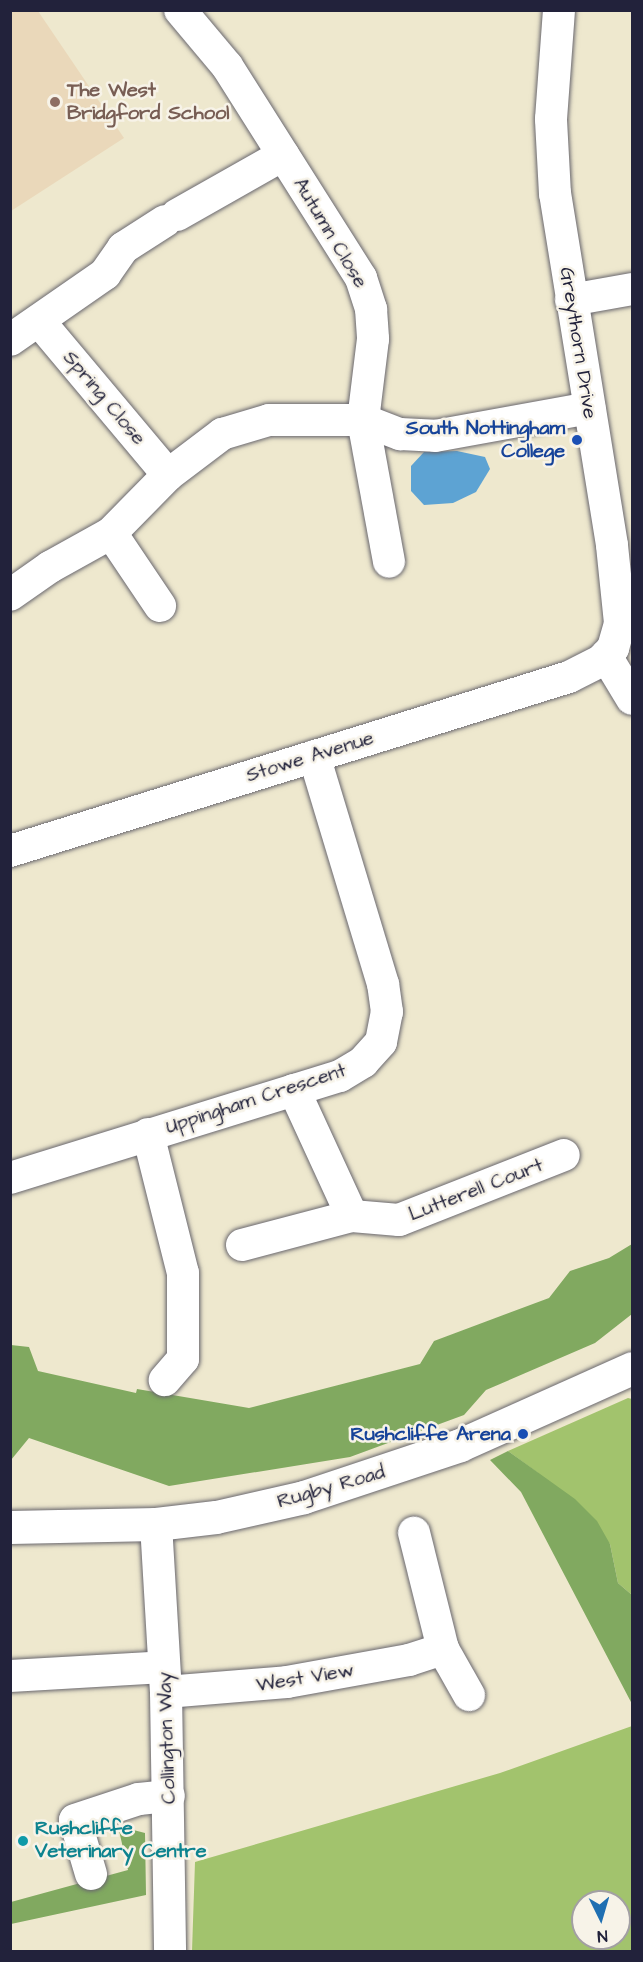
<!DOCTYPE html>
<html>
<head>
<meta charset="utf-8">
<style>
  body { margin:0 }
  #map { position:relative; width:643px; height:1962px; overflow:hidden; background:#eee8ce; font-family:"Architects Daughter",sans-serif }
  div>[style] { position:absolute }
  .built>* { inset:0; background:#ead8ba }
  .green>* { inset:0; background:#a2c36d }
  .forest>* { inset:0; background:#81a960 }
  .water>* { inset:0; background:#5da3d3 }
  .roads { filter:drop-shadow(0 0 2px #69676e) drop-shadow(0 0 2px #69676e) }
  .minor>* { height:32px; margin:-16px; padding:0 16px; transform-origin:16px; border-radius:16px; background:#fff }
  .tertiary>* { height:33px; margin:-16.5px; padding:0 16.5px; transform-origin:16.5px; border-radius:16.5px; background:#fff }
  .dots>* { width:16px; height:16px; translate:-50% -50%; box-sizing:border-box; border:3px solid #f7f3e8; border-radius:50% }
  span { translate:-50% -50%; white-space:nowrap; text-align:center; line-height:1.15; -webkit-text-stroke:5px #f7f3e8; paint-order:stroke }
  .education-label { font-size:20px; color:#785e54; font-weight:700 }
  .left { translate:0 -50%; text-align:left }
  .street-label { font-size:20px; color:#22223b }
  .transit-label { font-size:20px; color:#164399; font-weight:700 }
  .right { translate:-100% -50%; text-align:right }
  .culture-label { font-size:20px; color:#0d838f; font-weight:700 }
  .frame { position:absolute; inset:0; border:12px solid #22223b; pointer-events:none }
  .north { position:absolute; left:571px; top:1890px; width:60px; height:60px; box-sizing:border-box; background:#f7f3e8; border:2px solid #a29fa3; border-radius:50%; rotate:175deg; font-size:16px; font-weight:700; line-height:24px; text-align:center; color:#22223b }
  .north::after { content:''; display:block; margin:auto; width:21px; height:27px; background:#1f6fb2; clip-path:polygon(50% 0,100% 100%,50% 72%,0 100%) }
</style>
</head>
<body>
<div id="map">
  <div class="built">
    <i style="clip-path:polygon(11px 10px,38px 11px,124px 138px,11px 211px)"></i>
  </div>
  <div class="green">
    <i style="clip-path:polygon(628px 1398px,632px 1399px,632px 1595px,618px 1583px,610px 1544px,538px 1473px,508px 1451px)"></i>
    <i style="clip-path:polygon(evenodd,632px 1726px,632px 1951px,192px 1951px,195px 1862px,500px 1773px,632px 1726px,583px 1902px,619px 1902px,619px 1938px,583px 1938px,583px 1902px)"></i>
  </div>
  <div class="forest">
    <i style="clip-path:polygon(632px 1244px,632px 1314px,595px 1343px,486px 1390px,464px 1415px,350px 1457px,169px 1486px,29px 1438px,11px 1460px,11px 1345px,29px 1347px,38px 1371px,136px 1393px,137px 1389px,249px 1408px,420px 1364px,434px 1341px,549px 1298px,570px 1271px,609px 1258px)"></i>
    <i style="clip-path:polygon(508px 1451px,575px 1499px,597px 1521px,610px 1544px,618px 1583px,632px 1595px,632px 1704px,521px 1492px,490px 1460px)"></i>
    <i style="clip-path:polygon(118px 1826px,145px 1833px,146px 1895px,11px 1924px,11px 1902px,128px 1870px)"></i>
  </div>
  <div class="water">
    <i style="clip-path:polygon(457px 451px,485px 457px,490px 469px,476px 492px,453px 503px,424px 505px,411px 491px,411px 466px,424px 452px)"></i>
  </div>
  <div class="roads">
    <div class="minor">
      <i style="left:180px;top:10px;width:73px;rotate:50deg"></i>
      <i style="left:227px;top:66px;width:251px;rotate:57.7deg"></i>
      <i style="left:361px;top:278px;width:33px;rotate:72deg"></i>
      <i style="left:371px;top:309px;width:30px;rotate:86deg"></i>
      <i style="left:373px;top:339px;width:82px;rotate:97deg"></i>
      <i style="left:363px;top:420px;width:144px;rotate:79.6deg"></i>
      <i style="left:177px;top:215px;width:122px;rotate:-29.5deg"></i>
      <i style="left:571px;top:300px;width:62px;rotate:-10.2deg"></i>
      <i style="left:39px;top:321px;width:201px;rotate:50deg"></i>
      <i style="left:10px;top:340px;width:116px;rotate:-34.8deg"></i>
      <i style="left:105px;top:274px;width:32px;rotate:-55deg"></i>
      <i style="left:123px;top:248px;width:50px;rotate:-32.7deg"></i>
      <i style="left:111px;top:533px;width:88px;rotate:56.1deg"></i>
      <i style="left:10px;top:595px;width:49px;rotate:-35deg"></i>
      <i style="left:50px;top:567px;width:70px;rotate:-29.1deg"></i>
      <i style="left:111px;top:533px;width:81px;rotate:-45.5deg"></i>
      <i style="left:168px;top:475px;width:68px;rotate:-37.2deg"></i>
      <i style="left:222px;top:434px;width:49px;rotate:-16.6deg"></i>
      <i style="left:269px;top:420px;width:94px"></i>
      <i style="left:363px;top:420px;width:40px;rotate:21deg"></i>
      <i style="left:400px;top:434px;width:35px;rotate:3deg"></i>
      <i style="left:435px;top:436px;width:157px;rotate:-10.3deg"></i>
      <i style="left:606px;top:656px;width:50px;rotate:58.8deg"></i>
      <i style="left:10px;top:851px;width:585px;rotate:-17.29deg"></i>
      <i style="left:569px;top:677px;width:36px;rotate:-27deg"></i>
      <i style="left:601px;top:661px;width:18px;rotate:-47deg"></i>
      <i style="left:613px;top:648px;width:26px;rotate:-74deg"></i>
      <i style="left:620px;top:623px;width:78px;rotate:-95.9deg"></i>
      <i style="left:612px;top:545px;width:356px;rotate:-99.2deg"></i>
      <i style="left:555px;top:194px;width:75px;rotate:-93.1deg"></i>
      <i style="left:551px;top:119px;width:109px;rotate:-85.8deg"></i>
      <i style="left:148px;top:1134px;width:143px;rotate:75.9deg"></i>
      <i style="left:183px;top:1273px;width:86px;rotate:90deg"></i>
      <i style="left:183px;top:1359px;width:28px;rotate:131deg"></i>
      <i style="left:10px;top:1178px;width:345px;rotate:-17.2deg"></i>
      <i style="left:340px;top:1076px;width:27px;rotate:-31deg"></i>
      <i style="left:363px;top:1062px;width:27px;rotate:-48deg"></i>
      <i style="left:381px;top:1042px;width:31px;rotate:-79deg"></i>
      <i style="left:387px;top:1012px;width:28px;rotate:-98deg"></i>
      <i style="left:383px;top:984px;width:238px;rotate:-106.8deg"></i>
      <i style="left:352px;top:1216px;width:47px;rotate:4.9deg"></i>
      <i style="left:399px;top:1220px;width:177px;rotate:-21.5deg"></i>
      <i style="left:242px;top:1245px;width:114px;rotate:-14.8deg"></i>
      <i style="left:352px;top:1216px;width:139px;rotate:-114.7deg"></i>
      <i style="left:156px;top:1524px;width:168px;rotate:86.6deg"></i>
      <i style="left:166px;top:1692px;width:260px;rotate:89.1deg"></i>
      <i style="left:443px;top:1649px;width:53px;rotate:60.5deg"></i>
      <i style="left:10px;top:1676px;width:154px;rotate:-3.3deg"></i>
      <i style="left:166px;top:1692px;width:121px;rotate:-4.7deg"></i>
      <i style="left:287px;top:1682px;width:124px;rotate:-10.2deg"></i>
      <i style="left:409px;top:1660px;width:36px;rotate:-18deg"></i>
      <i style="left:443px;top:1649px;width:120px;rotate:-104deg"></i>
      <i style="left:91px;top:1874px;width:56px;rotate:-106.5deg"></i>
      <i style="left:75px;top:1820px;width:67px;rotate:-18.2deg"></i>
      <i style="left:139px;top:1799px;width:30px;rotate:-6deg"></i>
    </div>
    <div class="tertiary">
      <i style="left:10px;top:1527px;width:146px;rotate:-1.2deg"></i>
      <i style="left:156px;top:1524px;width:60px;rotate:-6.7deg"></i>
      <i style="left:216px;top:1517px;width:90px;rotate:-12.8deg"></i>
      <i style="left:304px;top:1497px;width:164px;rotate:-18.4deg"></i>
      <i style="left:460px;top:1445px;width:188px;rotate:-24.1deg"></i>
    </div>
  </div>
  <div class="dots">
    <i style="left:55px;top:102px;background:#8d6e63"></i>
    <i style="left:577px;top:440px;background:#1a4fb4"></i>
    <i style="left:523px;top:1434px;background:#1a4fb4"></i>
    <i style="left:23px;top:1841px;background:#0f9aa8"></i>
  </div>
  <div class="education-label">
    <span class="left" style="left:67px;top:102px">The West<br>Bridgford School</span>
  </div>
  <div class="street-label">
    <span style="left:330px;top:233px;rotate:59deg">Autumn Close</span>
    <span style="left:578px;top:343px;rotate:81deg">Greythorn Drive</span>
    <span style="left:104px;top:398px;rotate:50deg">Spring Close</span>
    <span style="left:310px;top:757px;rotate:-17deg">Stowe Avenue</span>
    <span style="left:256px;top:1099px;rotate:-18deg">Uppingham Crescent</span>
    <span style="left:476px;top:1190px;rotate:-21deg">Lutterell Court</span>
    <span style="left:331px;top:1487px;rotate:-16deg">Rugby Road</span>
    <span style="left:305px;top:1678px;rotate:-9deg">West View</span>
    <span style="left:167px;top:1738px;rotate:-92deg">Collington Way</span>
  </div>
  <div class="transit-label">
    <span class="right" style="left:565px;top:440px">South Nottingham<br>College</span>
    <span class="right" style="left:511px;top:1434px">Rushcliffe Arena</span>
  </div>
  <div class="culture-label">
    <span class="left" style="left:35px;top:1840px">Rushcliffe<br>Veterinary Centre</span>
  </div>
  <div class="frame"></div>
  <div class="north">N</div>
</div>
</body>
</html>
